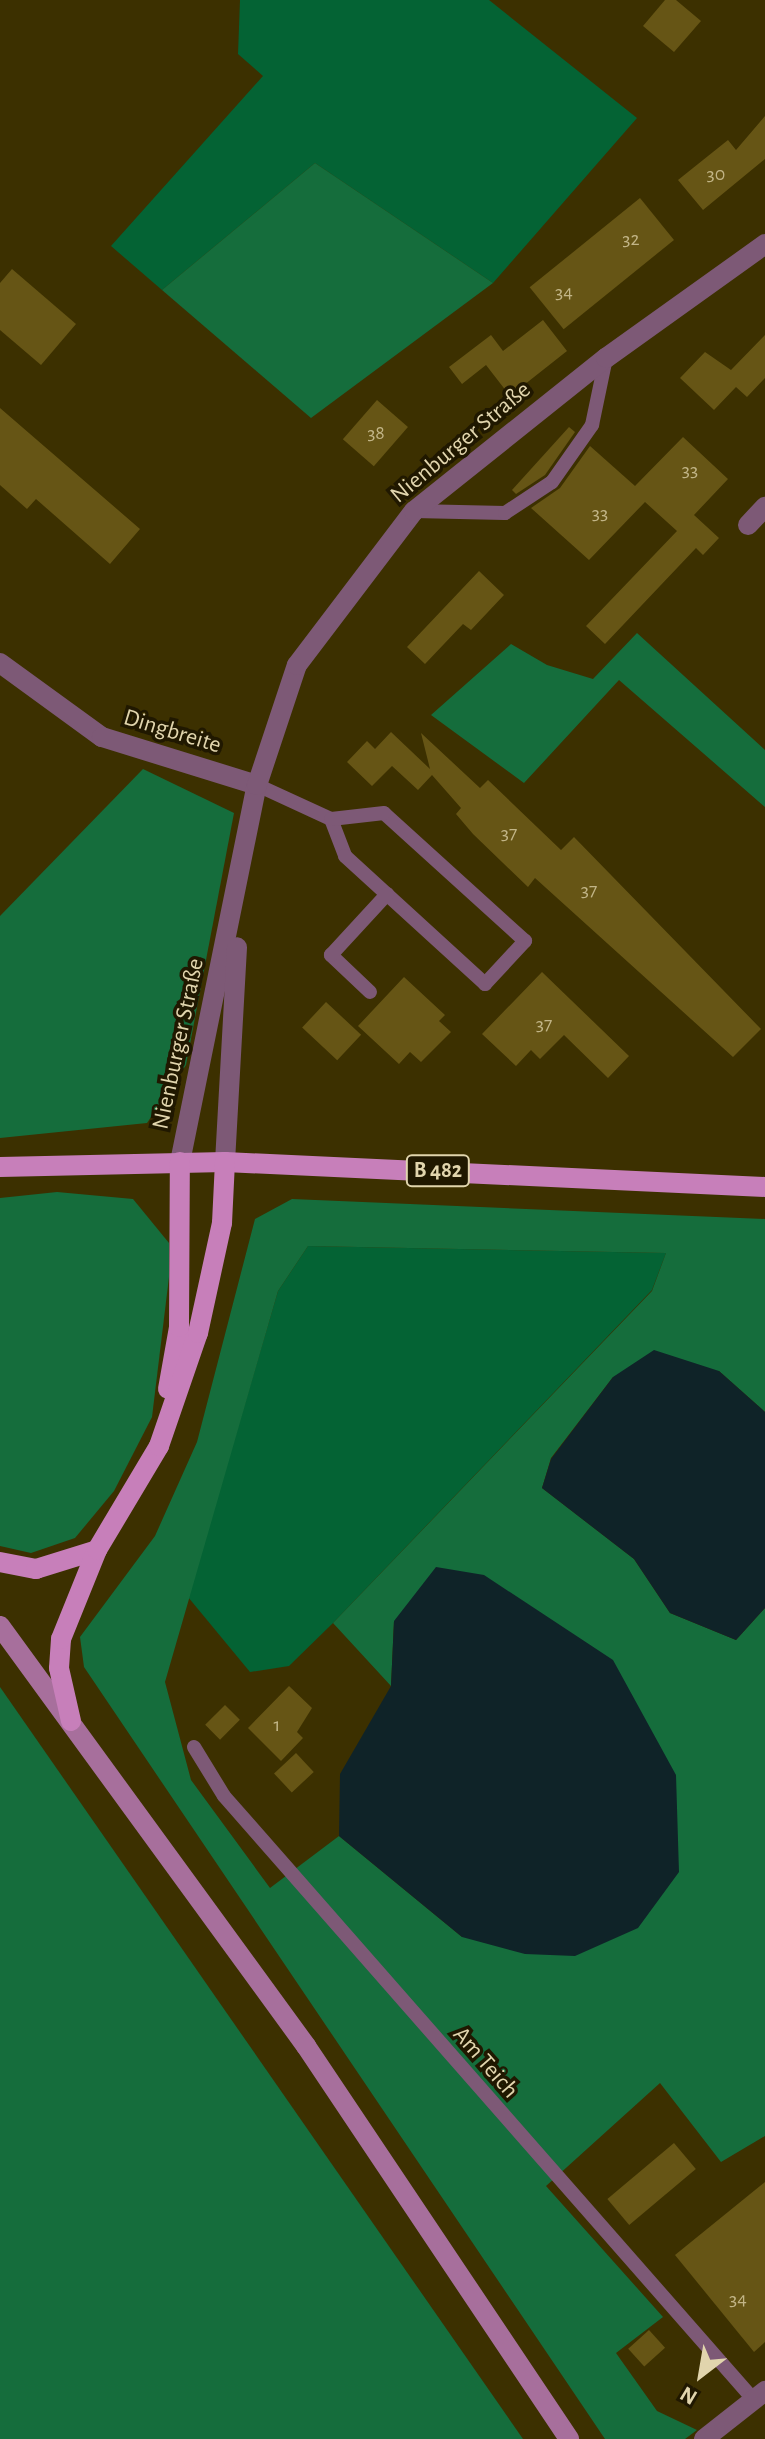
<!DOCTYPE html>
<html>
<head>
<meta charset="utf-8">
<style>
  body { margin:0 }
  #map { position:relative; width:765px; height:2439px; overflow:hidden; background:#3c3000; font-family:"Alegreya Sans",sans-serif }
  div>[style] { position:absolute }
  .green>* { inset:0; background:#046334 }
  .forest>* { inset:0; background:#156d3c }
  .water>* { inset:0; background:#0f2328 }
  .building>* { inset:0; background:#665515; transform-origin:0 0 }
  .service>* { height:14px; margin:-7px; padding:0 7px; transform-origin:7px; border-radius:7px; background:#7d5976 }
  .minor>* { height:20px; margin:-10px; padding:0 10px; transform-origin:10px; border-radius:10px; background:#7d5976 }
  .tertiary>* { height:20px; margin:-10px; padding:0 10px; transform-origin:10px; border-radius:10px; background:#7d5976 }
  .secondary>* { height:20px; margin:-10px; padding:0 10px; transform-origin:10px; border-radius:10px; background:#a76f9c }
  .primary>* { height:20px; margin:-10px; padding:0 10px; transform-origin:10px; border-radius:10px; background:#c77fba }
  span { translate:-50% -50%; white-space:nowrap; text-align:center; line-height:1.15; -webkit-text-stroke:7px #201800; paint-order:stroke }
  .number-label { font-size:20px; color:#c2b587 }
  .number-label span { -webkit-text-stroke-width:0 }
  .shield-label span { padding:2px 6px; background:#201800; border:2px solid; border-radius:6px; -webkit-text-stroke-width:0 }
  .shield-label { font-size:22px; color:#e1d5ad; font-weight:700 }
  .street-label { font-size:24px; color:#e1d5ad }
  .north { position:absolute; left:661px; top:2335px; width:80px; height:80px; -webkit-text-stroke:6px #201800; paint-order:stroke; rotate:211deg; font-size:22px; font-weight:700; line-height:32px; text-align:center; color:#e1d5ad }
  .north::after { content:''; display:block; margin:auto; width:28px; height:36px; background:#e1d5ad; clip-path:polygon(50% 0,100% 100%,50% 72%,0 100%) }
</style>
</head>
<body>
<div id="map">
  <div class="green">
    <i style="clip-path:polygon(240px 0,489px 0,637px 118px,493px 283px,315px 163px,162px 290px,111px 246px,263px 76px,238px 54px)"></i>
    <i style="clip-path:polygon(308px 1246px,666px 1253px,652px 1290px,333px 1623px,289px 1666px,250px 1672px,188px 1597px,278px 1291px)"></i>
  </div>
  <div class="forest">
    <i style="clip-path:polygon(315px 163px,493px 283px,311px 418px,162px 290px)"></i>
    <i style="clip-path:polygon(637px 633px,765px 750px,765px 807px,619px 680px,524px 783px,431px 715px,511px 644px,547px 665px,593px 679px)"></i>
    <i style="clip-path:polygon(143px 769px,234px 813px,186px 1065px,147px 1123px,0 1138px,0 916px)"></i>
    <i style="clip-path:polygon(57px 1192px,133px 1199px,169px 1243px,169px 1277px,152px 1417px,114px 1491px,75px 1538px,31px 1553px,0 1546px,0 1198px)"></i>
    <i style="clip-path:polygon(evenodd,292px 1199px,765px 1219px,765px 1412px,719px 1371px,613px 1377px,551px 1458px,542px 1488px,634px 1559px,670px 1613px,736px 1640px,765px 1608px,765px 2136px,721px 2162px,660px 2083px,546px 2186px,663px 2317px,616px 2353px,657px 2411px,697px 2430px,685px 2439px,605px 2439px,84px 1667px,80px 1637px,155px 1536px,197px 1442px,255px 1219px,292px 1199px,308px 1246px,666px 1253px,652px 1291px,333px 1623px,391px 1686px,394px 1621px,462px 1937px,339px 1836px,270px 1888px,191px 1780px,165px 1682px,278px 1291px,308px 1246px)"></i>
    <i style="clip-path:polygon(0 1687px,523px 2439px,0 2439px)"></i>
  </div>
  <div class="water">
    <i style="clip-path:polygon(654px 1350px,719px 1371px,765px 1412px,765px 1608px,736px 1640px,670px 1613px,634px 1559px,542px 1488px,551px 1459px,613px 1377px)"></i>
    <i style="clip-path:polygon(436px 1567px,484px 1575px,613px 1660px,676px 1775px,679px 1872px,638px 1928px,575px 1956px,525px 1954px,462px 1937px,339px 1836px,340px 1774px,391px 1686px,394px 1621px)"></i>
  </div>
  <div class="building">
    <i style="clip-path:polygon(665px 0,676px 0,701px 21px,674px 52px,643px 26px)"></i>
    <i style="clip-path:polygon(765px 116px,765px 159px,703px 210px,678px 180px,728px 140px,736px 150px)"></i>
    <i style="left:640px;top:198px;width:54px;height:142px;rotate:51deg"></i>
    <i style="clip-path:polygon(12px 269px,76px 324px,41px 365px,0 330px,0 283px)"></i>
    <i style="clip-path:polygon(543px 320px,567px 351px,510px 396px,486px 365px,462px 384px,449px 367px,491px 335px,503px 351px)"></i>
    <i style="clip-path:polygon(765px 335px,765px 378px,747px 397px,736px 387px,714px 410px,680px 378px,705px 352px,731px 370px)"></i>
    <i style="left:377px;top:400px;width:41px;height:52px;rotate:41deg"></i>
    <i style="clip-path:polygon(0 408px,140px 529px,110px 564px,36px 499px,27px 509px,0 485px)"></i>
    <i style="clip-path:polygon(569px 427px,575px 432px,545px 475px,516px 494px,512px 490px)"></i>
    <i style="clip-path:polygon(683px 437px,728px 479px,694px 515px,719px 538px,703px 555px,696px 548px,605px 644px,586px 626px,677px 531px,645px 502px,589px 560px,531px 508px,560px 488px,590px 446px,635px 486px)"></i>
    <i style="clip-path:polygon(479px 571px,504px 595px,471px 630px,463px 624px,425px 664px,407px 647px)"></i>
    <i style="clip-path:polygon(391px 732px,430px 769px,421px 733px,480px 788px,488px 780px,561px 850px,574px 837px,761px 1029px,733px 1057px,535px 878px,528px 887px,473px 834px,456px 814px,461px 808px,432px 775px,418px 790px,392px 766px,372px 786px,347px 762px,367px 741px,375px 749px)"></i>
    <i style="clip-path:polygon(542px 972px,629px 1056px,608px 1078px,564px 1035px,540px 1059px,531px 1050px,516px 1066px,482px 1034px)"></i>
    <i style="clip-path:polygon(404px 977px,445px 1015px,439px 1021px,451px 1032px,421px 1062px,410px 1052px,399px 1064px,358px 1026px)"></i>
    <i style="left:326px;top:1002px;width:48px;height:35px;rotate:43deg"></i>
    <i style="clip-path:polygon(289px 1686px,312px 1708px,297px 1732px,303px 1738px,281px 1761px,248px 1728px)"></i>
    <i style="left:225px;top:1705px;width:21px;height:28px;rotate:45deg"></i>
    <i style="left:296px;top:1753px;width:26px;height:30px;rotate:47deg"></i>
    <i style="left:674px;top:2143px;width:34px;height:87px;rotate:50deg"></i>
    <i style="clip-path:polygon(765px 2182px,765px 2342px,754px 2352px,675px 2255px)"></i>
    <i style="left:649px;top:2330px;width:24px;height:28px;rotate:48deg"></i>
  </div>
  <div class="service">
    <i style="left:414px;top:511px;width:91px;rotate:1.3deg"></i>
    <i style="left:505px;top:513px;width:56px;rotate:-33.4deg"></i>
    <i style="left:552px;top:482px;width:70px;rotate:-54.9deg"></i>
    <i style="left:592px;top:425px;width:68px;rotate:-78.2deg"></i>
    <i style="left:257px;top:785px;width:81px;rotate:24.7deg"></i>
    <i style="left:331px;top:819px;width:40px;rotate:69deg"></i>
    <i style="left:345px;top:856px;width:190px;rotate:42.4deg"></i>
    <i style="left:485px;top:984px;width:59px;rotate:-47.1deg"></i>
    <i style="left:525px;top:941px;width:190px;rotate:-137.8deg"></i>
    <i style="left:384px;top:813px;width:53px;rotate:173.5deg"></i>
    <i style="left:370px;top:992px;width:54px;rotate:-136.5deg"></i>
    <i style="left:331px;top:955px;width:83px;rotate:-47.4deg"></i>
    <i style="left:194px;top:1747px;width:57px;rotate:58.5deg"></i>
    <i style="left:224px;top:1796px;width:804px;rotate:48.73deg"></i>
  </div>
  <div class="minor">
    <i style="left:748px;top:525px;width:25px;rotate:-47deg"></i>
    <i style="left:0;top:663px;width:126px;rotate:36deg"></i>
    <i style="left:102px;top:737px;width:162px;rotate:17.2deg"></i>
    <i style="left:704px;top:2439px;width:78px;rotate:-38.2deg"></i>
  </div>
  <div class="tertiary">
    <i style="left:180px;top:1162px;width:385px;rotate:-78.5deg"></i>
    <i style="left:257px;top:785px;width:126px;rotate:-71.6deg"></i>
    <i style="left:297px;top:665px;width:193px;rotate:-52.8deg"></i>
    <i style="left:414px;top:511px;width:246px;rotate:-38.6deg"></i>
    <i style="left:606px;top:358px;width:196px;rotate:-35.6deg"></i>
    <i style="left:225px;top:1162px;width:215px;rotate:-86.8deg"></i>
  </div>
  <div class="secondary">
    <i style="left:0;top:1626px;width:520px;rotate:53.92deg"></i>
    <i style="left:306px;top:2046px;width:473px;rotate:56.2deg"></i>
  </div>
  <div class="primary">
    <i style="left:0;top:1167px;width:225px;rotate:-1.3deg"></i>
    <i style="left:225px;top:1162px;width:541px;rotate:2.65deg"></i>
    <i style="left:168px;top:1389px;width:63px;rotate:-79.9deg"></i>
    <i style="left:179px;top:1327px;width:165px;rotate:-89.7deg"></i>
    <i style="left:0;top:1562px;width:37px;rotate:11deg"></i>
    <i style="left:36px;top:1569px;width:64px;rotate:-17.3deg"></i>
    <i style="left:71px;top:1721px;width:54px;rotate:-102.8deg"></i>
    <i style="left:59px;top:1668px;width:29px;rotate:-86deg"></i>
    <i style="left:61px;top:1639px;width:96px;rotate:-68deg"></i>
    <i style="left:97px;top:1550px;width:121px;rotate:-59.2deg"></i>
    <i style="left:159px;top:1446px;width:120px;rotate:-71deg"></i>
    <i style="left:198px;top:1333px;width:113px;rotate:-77.7deg"></i>
    <i style="left:222px;top:1223px;width:61px;rotate:-87.2deg"></i>
  </div>
  <div class="number-label">
    <span style="left:716px;top:174px">30</span>
    <span style="left:631px;top:239px">32</span>
    <span style="left:564px;top:292px">34</span>
    <span style="left:376px;top:433px">38</span>
    <span style="left:690px;top:470px">33</span>
    <span style="left:600px;top:513px">33</span>
    <span style="left:509px;top:833px">37</span>
    <span style="left:589px;top:890px">37</span>
    <span style="left:544px;top:1024px">37</span>
    <span style="left:277px;top:1725px">1</span>
    <span style="left:738px;top:2299px">34</span>
  </div>
  <div class="shield-label">
    <span style="left:438px;top:1171px">B 482</span>
  </div>
  <div class="street-label">
    <span style="left:461px;top:443px;rotate:-40deg">Nienburger Straße</span>
    <span style="left:172px;top:732px;rotate:17deg">Dingbreite</span>
    <span style="left:179px;top:1044px;rotate:-78deg">Nienburger Straße</span>
    <span style="left:485px;top:2063px;rotate:49deg">Am Teich</span>
  </div>
  <div class="north">N</div>
</div>
</body>
</html>
